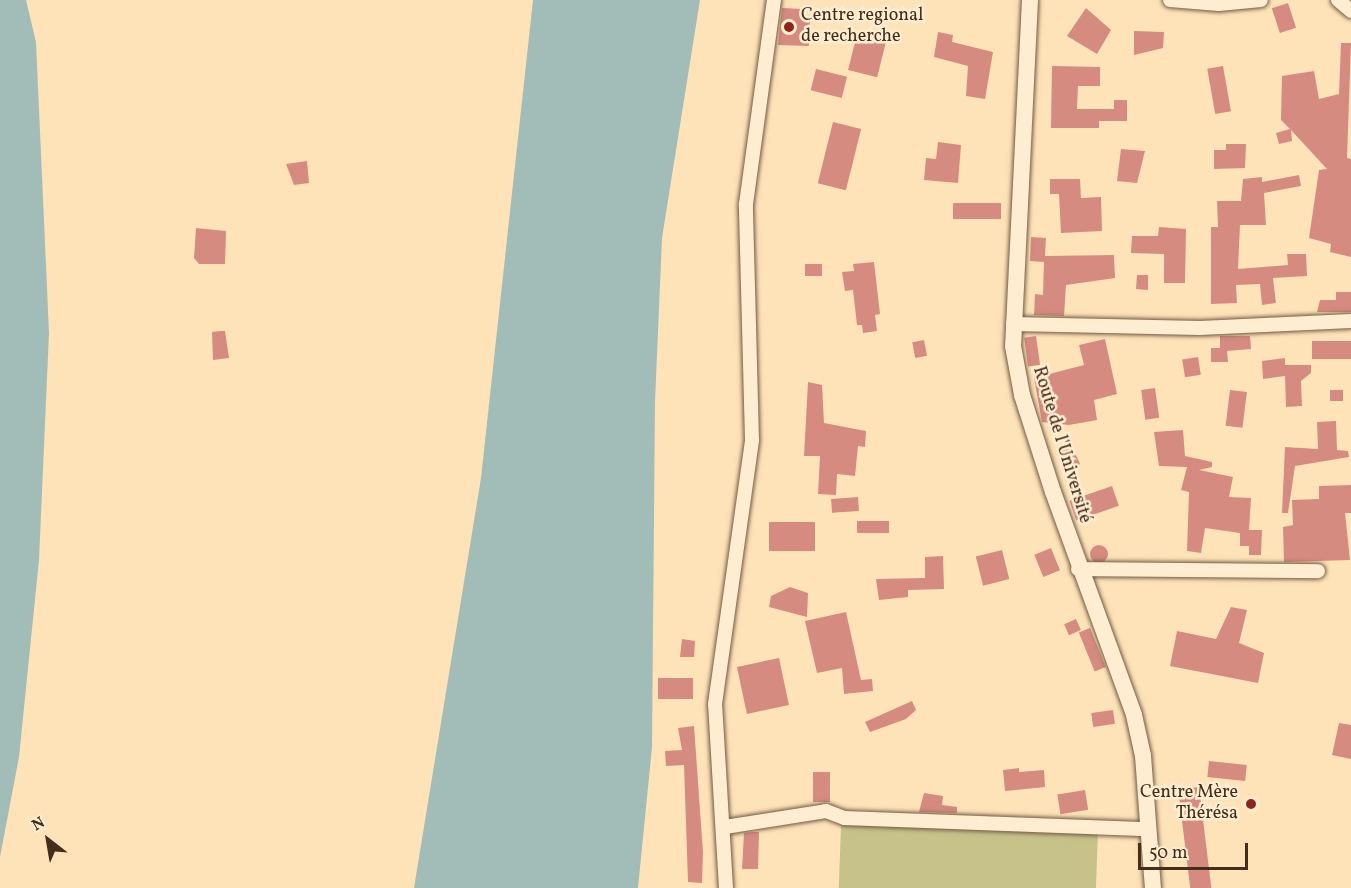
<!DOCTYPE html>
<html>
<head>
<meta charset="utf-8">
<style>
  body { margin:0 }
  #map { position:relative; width:1351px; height:888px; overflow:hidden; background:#fee3b8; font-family:Vollkorn,serif }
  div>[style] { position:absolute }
  .green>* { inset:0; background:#c6c28a; transform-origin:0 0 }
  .water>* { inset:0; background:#a2bdb7 }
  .building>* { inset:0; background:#d58b7f; transform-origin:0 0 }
  .round { border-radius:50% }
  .roads { filter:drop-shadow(0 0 2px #725a42) drop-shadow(0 0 2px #725a42) }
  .minor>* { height:14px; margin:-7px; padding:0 7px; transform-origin:7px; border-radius:7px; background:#feedd1 }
  .tertiary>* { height:16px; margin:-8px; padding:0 8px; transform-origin:8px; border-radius:8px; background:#feedd1 }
  .dots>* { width:16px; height:16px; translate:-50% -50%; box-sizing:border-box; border:3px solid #feedd1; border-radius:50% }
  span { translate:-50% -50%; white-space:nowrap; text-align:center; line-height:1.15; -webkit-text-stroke:5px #feedd1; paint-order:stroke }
  .poi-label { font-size:18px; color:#432d1b }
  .left { translate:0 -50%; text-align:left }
  .right { translate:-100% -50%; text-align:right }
  .street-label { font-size:18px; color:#432d1b }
  .north { position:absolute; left:18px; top:810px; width:60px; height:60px; -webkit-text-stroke:4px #feedd1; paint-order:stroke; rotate:329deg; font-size:16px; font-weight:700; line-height:24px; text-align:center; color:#432d1b }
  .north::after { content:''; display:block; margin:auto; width:21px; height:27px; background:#432d1b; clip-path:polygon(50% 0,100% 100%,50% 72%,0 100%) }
  .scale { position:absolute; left:1138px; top:843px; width:110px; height:27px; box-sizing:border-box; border:3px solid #432d1b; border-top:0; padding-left:8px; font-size:18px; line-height:21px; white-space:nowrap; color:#432d1b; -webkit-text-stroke:4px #feedd1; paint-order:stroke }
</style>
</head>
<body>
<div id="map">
  <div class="green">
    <i style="left:841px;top:825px;width:257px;height:63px;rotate:2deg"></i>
  </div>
  <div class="water">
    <i style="clip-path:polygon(0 0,26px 0,36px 42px,49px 333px,39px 560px,19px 757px,0 857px)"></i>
    <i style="clip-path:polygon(533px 0,700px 0,662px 238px,655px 402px,652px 747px,638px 888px,414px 888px,481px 478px)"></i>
  </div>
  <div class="building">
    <i style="left:1288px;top:3px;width:26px;height:17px;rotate:72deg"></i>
    <i style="clip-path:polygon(782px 8px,803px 9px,802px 18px,810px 18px,809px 46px,778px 45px)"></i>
    <i style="clip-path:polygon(1086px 8px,1111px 30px,1097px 54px,1067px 36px)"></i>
    <i style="clip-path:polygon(1134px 31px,1164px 32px,1163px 48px,1134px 55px)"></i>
    <i style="clip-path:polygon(938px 32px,953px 35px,952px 42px,993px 52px,985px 99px,966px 96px,968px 66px,934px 57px)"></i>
    <i style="left:857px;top:34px;width:30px;height:37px;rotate:14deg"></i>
    <i style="clip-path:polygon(1341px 43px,1351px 43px,1347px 158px,1351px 159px,1351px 257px,1330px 252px,1331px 244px,1309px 238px,1319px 170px,1327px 169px,1291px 130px,1292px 141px,1279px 144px,1276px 133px,1290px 129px,1281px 120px,1282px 76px,1314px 71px,1319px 99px,1339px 94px)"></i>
    <i style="clip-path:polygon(1052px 66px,1100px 67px,1100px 86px,1078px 86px,1077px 109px,1114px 109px,1114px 100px,1127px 100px,1127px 121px,1099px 121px,1099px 128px,1051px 128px)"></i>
    <i style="left:1223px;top:66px;width:46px;height:16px;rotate:80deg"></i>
    <i style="left:816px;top:69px;width:32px;height:22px;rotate:14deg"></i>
    <i style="left:833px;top:122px;width:29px;height:63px;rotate:14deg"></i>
    <i style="clip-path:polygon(938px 142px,961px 145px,958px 183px,924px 180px,926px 158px,936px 159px)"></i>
    <i style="clip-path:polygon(1226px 144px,1246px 144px,1245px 168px,1214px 169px,1214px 150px,1226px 150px)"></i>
    <i style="clip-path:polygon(1121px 149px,1145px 151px,1137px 183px,1117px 181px)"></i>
    <i style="clip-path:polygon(307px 161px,309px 183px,294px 185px,286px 164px)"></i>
    <i style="clip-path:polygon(1299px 175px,1301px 186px,1264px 193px,1266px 225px,1240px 225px,1238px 269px,1288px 265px,1287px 254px,1306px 254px,1307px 276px,1273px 278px,1276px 303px,1262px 305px,1260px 284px,1236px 285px,1237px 303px,1211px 304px,1211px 227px,1218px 227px,1217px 201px,1241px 201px,1243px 179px,1262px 177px,1262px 182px)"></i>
    <i style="clip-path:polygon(1050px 179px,1080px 179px,1081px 198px,1101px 197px,1102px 231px,1061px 233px,1059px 194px,1050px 194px)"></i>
    <i style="left:953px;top:203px;width:48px;height:16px"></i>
    <i style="clip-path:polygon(1159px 227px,1186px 229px,1185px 283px,1164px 283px,1164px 254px,1131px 253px,1132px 236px,1158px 236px)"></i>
    <i style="clip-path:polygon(196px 228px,226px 231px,225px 264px,199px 264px,194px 258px)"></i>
    <i style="clip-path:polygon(1031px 237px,1046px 238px,1045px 256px,1114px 255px,1115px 278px,1066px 285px,1064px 316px,1034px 315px,1035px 294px,1043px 295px,1044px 262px,1030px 261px)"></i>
    <i style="clip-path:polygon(874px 262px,880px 314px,875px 315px,877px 331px,863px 333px,862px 325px,857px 325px,853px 290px,845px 291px,842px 272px,854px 271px,853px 264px)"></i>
    <i style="left:822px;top:264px;width:12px;height:17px;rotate:90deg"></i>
    <i style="clip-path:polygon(1137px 275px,1148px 275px,1148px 290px,1136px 289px)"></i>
    <i style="clip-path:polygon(1336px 292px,1351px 292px,1351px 312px,1317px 312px,1320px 300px,1336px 300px)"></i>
    <i style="clip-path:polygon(220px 331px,225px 331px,229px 358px,213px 360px,212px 332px)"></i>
    <i style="left:1036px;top:336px;width:29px;height:12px;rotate:82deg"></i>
    <i style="clip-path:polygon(1220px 336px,1250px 336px,1251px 349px,1227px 351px,1228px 362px,1211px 362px,1211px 348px,1220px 348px)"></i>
    <i style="clip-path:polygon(1105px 339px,1117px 394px,1094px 400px,1097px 420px,1069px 425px,1042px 422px,1034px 378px,1084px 365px,1079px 345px)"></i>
    <i style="left:924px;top:340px;width:16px;height:12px;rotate:79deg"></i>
    <i style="left:1351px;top:341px;width:18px;height:39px;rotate:90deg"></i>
    <i style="left:1198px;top:357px;width:18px;height:16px;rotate:81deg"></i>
    <i style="clip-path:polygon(1285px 358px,1285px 365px,1311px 365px,1311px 373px,1301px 381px,1302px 406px,1286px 407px,1285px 376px,1263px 379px,1262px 361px)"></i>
    <i style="clip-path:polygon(808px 382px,822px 385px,824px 423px,866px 431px,865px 447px,858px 446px,855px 476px,837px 474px,836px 495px,818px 494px,820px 456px,804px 456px)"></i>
    <i style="left:1155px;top:388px;width:30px;height:14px;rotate:82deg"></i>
    <i style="left:1230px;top:390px;width:17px;height:36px;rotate:7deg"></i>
    <i style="left:1330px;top:390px;width:13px;height:11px"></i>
    <i style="clip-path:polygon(1336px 421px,1337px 450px,1348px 451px,1349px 457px,1295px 466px,1288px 513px,1282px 513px,1285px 447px,1318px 449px,1317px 422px)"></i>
    <i style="clip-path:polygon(1183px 430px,1185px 456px,1212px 462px,1212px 467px,1199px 470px,1233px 477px,1229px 497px,1251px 498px,1249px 530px,1262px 530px,1261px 555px,1249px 555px,1249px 546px,1240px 546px,1240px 533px,1205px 528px,1201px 553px,1187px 551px,1189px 492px,1181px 490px,1187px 467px,1159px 466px,1154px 432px)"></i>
    <i style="left:1072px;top:446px;width:20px;height:14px;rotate:66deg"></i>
    <i style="clip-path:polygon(1351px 485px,1351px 513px,1345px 513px,1350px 560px,1284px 562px,1283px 527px,1293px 525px,1292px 500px,1319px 499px,1319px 486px)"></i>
    <i style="left:1112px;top:486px;width:21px;height:45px;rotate:71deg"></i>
    <i style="left:858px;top:497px;width:14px;height:27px;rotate:86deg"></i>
    <i style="left:857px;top:521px;width:32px;height:12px"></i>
    <i style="left:769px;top:522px;width:46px;height:29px"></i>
    <i class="round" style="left:1090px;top:545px;width:18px;height:18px"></i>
    <i style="left:1051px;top:548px;width:24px;height:18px;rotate:68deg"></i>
    <i style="left:1002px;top:550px;width:30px;height:27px;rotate:76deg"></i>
    <i style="clip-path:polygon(943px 556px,944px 589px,908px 590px,908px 597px,879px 600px,876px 579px,925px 578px,925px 557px)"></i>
    <i style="clip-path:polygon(790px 587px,808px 593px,807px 617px,769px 607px,771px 596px)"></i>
    <i style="clip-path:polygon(1231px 607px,1247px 610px,1239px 643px,1264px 653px,1258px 683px,1170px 666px,1177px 631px,1216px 639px)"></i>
    <i style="clip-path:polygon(846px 612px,861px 680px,872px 679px,873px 691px,844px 694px,842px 668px,817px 673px,805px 621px)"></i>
    <i style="left:1076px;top:619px;width:12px;height:13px;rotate:66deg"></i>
    <i style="left:1090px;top:628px;width:42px;height:12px;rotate:68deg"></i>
    <i style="clip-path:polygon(682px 639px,695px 641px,694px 657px,680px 657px)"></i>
    <i style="left:779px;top:658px;width:48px;height:43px;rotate:78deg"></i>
    <i style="left:693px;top:678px;width:21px;height:35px;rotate:90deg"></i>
    <i style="clip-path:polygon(912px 701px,916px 710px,906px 719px,870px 732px,865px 722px)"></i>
    <i style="left:1113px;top:710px;width:14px;height:22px;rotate:82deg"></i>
    <i style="clip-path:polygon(1339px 723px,1351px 725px,1351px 759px,1332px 755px)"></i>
    <i style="clip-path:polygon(694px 726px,703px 852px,702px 883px,688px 882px,684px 765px,666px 766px,665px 751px,682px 750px,678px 728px)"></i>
    <i style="left:1209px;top:761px;width:38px;height:16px;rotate:6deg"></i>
    <i style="clip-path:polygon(1019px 768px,1019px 772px,1044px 770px,1045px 787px,1005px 791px,1003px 770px)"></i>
    <i style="left:813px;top:772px;width:17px;height:30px"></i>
    <i style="left:1199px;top:787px;width:102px;height:21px;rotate:83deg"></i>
    <i style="left:1085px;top:790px;width:20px;height:28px;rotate:81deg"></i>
    <i style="clip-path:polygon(924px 793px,943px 796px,942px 805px,957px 807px,957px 813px,919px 812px)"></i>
    <i style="clip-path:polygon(752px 832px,759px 832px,758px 869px,742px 869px,744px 833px)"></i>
  </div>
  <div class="roads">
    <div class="minor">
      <i style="left:1170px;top:0;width:49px;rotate:4.7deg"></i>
      <i style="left:1219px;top:4px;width:42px;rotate:-5.4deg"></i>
      <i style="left:1338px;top:0;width:17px;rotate:40deg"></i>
      <i style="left:1013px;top:324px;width:187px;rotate:1.2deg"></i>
      <i style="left:1200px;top:328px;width:151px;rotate:-2.7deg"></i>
      <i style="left:1078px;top:569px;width:240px;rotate:0.5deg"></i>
      <i style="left:725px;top:827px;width:102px;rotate:-9deg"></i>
      <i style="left:826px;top:811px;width:19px;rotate:21deg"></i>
      <i style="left:844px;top:818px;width:304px;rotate:2.1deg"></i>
      <i style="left:726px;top:888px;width:184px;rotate:-93.4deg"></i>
      <i style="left:715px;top:704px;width:267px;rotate:-82deg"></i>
      <i style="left:752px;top:440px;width:236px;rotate:-91.5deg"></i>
      <i style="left:746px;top:204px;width:206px;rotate:-82.2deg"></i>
    </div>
    <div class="tertiary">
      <i style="left:1030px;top:0;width:346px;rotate:92.8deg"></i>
      <i style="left:1013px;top:346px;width:50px;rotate:79.6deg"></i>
      <i style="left:1022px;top:395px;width:102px;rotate:72.3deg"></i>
      <i style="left:1053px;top:492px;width:237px;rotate:70deg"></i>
      <i style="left:1134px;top:715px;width:42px;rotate:77.6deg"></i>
      <i style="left:1143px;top:756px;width:132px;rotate:85.7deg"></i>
    </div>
  </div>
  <div class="dots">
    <i style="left:789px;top:27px;background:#8f2418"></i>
    <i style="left:1251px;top:804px;background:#8f2418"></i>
  </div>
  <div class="poi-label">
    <span class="left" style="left:801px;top:27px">Centre regional<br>de recherche</span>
    <span class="right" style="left:1238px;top:804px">Centre Mère<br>Thérésa</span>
  </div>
  <div class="street-label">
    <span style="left:1061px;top:445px;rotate:73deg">Route de l'Université</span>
  </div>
  <div class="north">N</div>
  <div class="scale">50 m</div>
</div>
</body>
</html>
